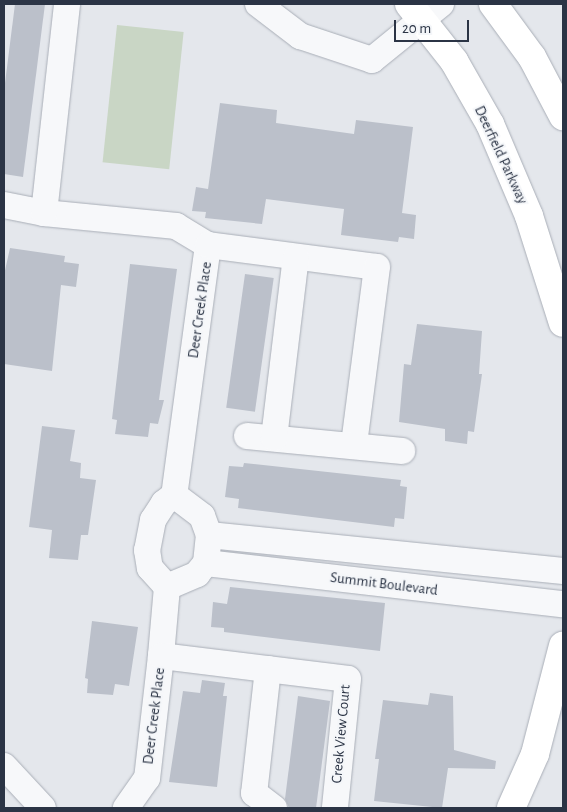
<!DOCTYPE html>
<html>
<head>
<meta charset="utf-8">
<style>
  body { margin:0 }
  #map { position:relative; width:567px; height:812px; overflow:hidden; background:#e4e7ec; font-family:"Alegreya Sans",sans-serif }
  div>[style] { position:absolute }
  .green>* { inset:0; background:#c9d6c5; transform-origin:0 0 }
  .building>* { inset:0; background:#bbc0ca; transform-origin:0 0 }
  .roads { filter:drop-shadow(0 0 1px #a9aeb7) drop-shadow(0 0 1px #a9aeb7) }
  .street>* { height:26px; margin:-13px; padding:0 13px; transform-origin:13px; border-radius:13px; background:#f7f8fa }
  .secondary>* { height:28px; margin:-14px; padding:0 14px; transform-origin:14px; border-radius:14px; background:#fff }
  span { translate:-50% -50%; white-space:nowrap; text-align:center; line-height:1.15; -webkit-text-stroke:4px #f4f6f9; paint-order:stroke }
  .street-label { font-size:15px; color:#2b3445 }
  .frame { position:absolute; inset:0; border:5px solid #2b3445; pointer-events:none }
  .scale { position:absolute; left:394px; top:20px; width:75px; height:22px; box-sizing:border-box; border:2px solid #2b3445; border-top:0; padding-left:6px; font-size:15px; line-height:18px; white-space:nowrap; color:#2b3445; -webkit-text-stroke:4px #f4f6f9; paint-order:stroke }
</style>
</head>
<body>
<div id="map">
  <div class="green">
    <i style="left:117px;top:25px;width:67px;height:138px;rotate:6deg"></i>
  </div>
  <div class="building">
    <i style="clip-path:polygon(15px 4px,45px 4px,23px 177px,4px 174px,4px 91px)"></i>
    <i style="clip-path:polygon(220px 103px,277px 110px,276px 123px,354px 134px,356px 120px,413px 127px,402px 213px,416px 215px,414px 239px,399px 237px,398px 242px,341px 235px,344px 209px,266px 199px,262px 224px,205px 218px,206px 212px,192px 211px,196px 187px,208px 189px)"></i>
    <i style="clip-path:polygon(10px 248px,65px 256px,64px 262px,79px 264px,76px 287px,61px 285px,52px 371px,4px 364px,4px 275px)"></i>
    <i style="clip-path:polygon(130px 264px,177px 269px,159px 400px,164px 400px,158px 424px,150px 423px,148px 437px,115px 434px,117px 420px,112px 419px)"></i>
    <i style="left:245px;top:274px;width:29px;height:135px;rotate:8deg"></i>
    <i style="clip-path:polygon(417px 324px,482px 331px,479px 374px,482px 374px,474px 432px,468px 431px,467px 444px,445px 441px,445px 429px,399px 422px,404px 364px,411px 365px)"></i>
    <i style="clip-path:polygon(42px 426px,75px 430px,70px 461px,81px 463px,80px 478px,96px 480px,88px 535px,81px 535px,78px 560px,49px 558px,52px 530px,29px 527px)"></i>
    <i style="clip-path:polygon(244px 463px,401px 480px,400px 486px,407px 487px,404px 519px,395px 518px,394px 527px,238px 508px,239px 499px,225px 497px,229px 466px,243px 467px)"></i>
    <i style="clip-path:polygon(230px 587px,385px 603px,380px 651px,224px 632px,224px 628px,211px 627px,213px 602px,227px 604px)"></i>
    <i style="clip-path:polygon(92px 621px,138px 627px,129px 686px,115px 684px,113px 695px,87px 693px,88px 679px,85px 678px)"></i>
    <i style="clip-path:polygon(202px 680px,225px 683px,223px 696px,227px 696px,217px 787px,169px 782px,183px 691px,200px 693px)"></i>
    <i style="clip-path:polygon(430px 693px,453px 696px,454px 750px,496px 761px,495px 769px,448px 768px,442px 808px,374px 801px,379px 759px,375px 759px,383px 700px,428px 705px)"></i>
    <i style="clip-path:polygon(298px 696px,330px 701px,316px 808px,289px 808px,285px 799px)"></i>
  </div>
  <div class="roads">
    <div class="street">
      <i style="left:258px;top:4px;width:53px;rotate:37.3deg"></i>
      <i style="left:300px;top:36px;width:76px;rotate:18.4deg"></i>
      <i style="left:372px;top:60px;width:89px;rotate:-39.1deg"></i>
      <i style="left:4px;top:205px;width:41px;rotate:11.3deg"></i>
      <i style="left:44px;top:213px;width:133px;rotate:5.6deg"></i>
      <i style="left:176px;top:226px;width:37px;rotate:31deg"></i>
      <i style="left:208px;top:245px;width:252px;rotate:97.7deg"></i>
      <i style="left:174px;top:495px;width:13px;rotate:141deg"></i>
      <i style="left:164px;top:503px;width:20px;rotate:123deg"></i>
      <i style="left:153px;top:520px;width:31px;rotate:101deg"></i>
      <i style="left:147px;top:550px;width:18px;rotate:81deg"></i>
      <i style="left:150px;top:568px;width:25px;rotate:48deg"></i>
      <i style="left:167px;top:587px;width:69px;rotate:95deg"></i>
      <i style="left:161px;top:656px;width:123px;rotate:96.5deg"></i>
      <i style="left:147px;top:778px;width:37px;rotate:125deg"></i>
      <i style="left:44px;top:213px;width:210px;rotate:-83.7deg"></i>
      <i style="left:208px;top:245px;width:170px;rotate:7.4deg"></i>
      <i style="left:377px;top:267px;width:179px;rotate:97.4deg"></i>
      <i style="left:247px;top:436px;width:156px;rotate:5.5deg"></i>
      <i style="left:274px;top:438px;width:182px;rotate:-83.1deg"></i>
      <i style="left:209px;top:535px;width:356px;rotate:5.8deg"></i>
      <i style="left:206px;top:563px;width:359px;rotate:6.6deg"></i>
      <i style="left:167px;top:587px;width:33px;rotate:-23deg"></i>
      <i style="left:197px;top:574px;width:14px;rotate:-51deg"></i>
      <i style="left:206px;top:563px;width:28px;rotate:-84deg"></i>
      <i style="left:209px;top:535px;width:20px;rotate:-110deg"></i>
      <i style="left:202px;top:516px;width:35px;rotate:-143deg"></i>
      <i style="left:161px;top:656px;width:188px;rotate:7deg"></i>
      <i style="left:348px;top:679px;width:130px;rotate:95.8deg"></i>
      <i style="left:268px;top:669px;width:125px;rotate:96.4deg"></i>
      <i style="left:254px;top:793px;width:25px;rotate:37deg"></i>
      <i style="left:4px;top:766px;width:57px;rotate:47.1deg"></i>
    </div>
    <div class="secondary">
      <i style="left:409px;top:4px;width:73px;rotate:51.7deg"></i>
      <i style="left:454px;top:61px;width:73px;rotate:60.3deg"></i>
      <i style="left:490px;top:124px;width:100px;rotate:67deg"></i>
      <i style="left:529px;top:216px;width:112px;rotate:72.4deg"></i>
      <i style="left:493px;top:4px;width:66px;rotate:53.7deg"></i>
      <i style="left:532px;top:57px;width:67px;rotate:62.3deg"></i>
      <i style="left:511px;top:808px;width:59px;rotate:-66deg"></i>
      <i style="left:535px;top:754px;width:112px;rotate:-75.5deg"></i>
    </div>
  </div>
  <div class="street-label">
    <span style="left:501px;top:155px;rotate:65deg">Deerfield Parkway</span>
    <span style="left:200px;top:310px;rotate:-82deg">Deer Creek Place</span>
    <span style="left:384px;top:584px;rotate:7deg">Summit Boulevard</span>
    <span style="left:154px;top:716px;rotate:-83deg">Deer Creek Place</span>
    <span style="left:341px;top:734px;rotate:-85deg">Creek View Court</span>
  </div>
  <div class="frame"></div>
  <div class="scale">20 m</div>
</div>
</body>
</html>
